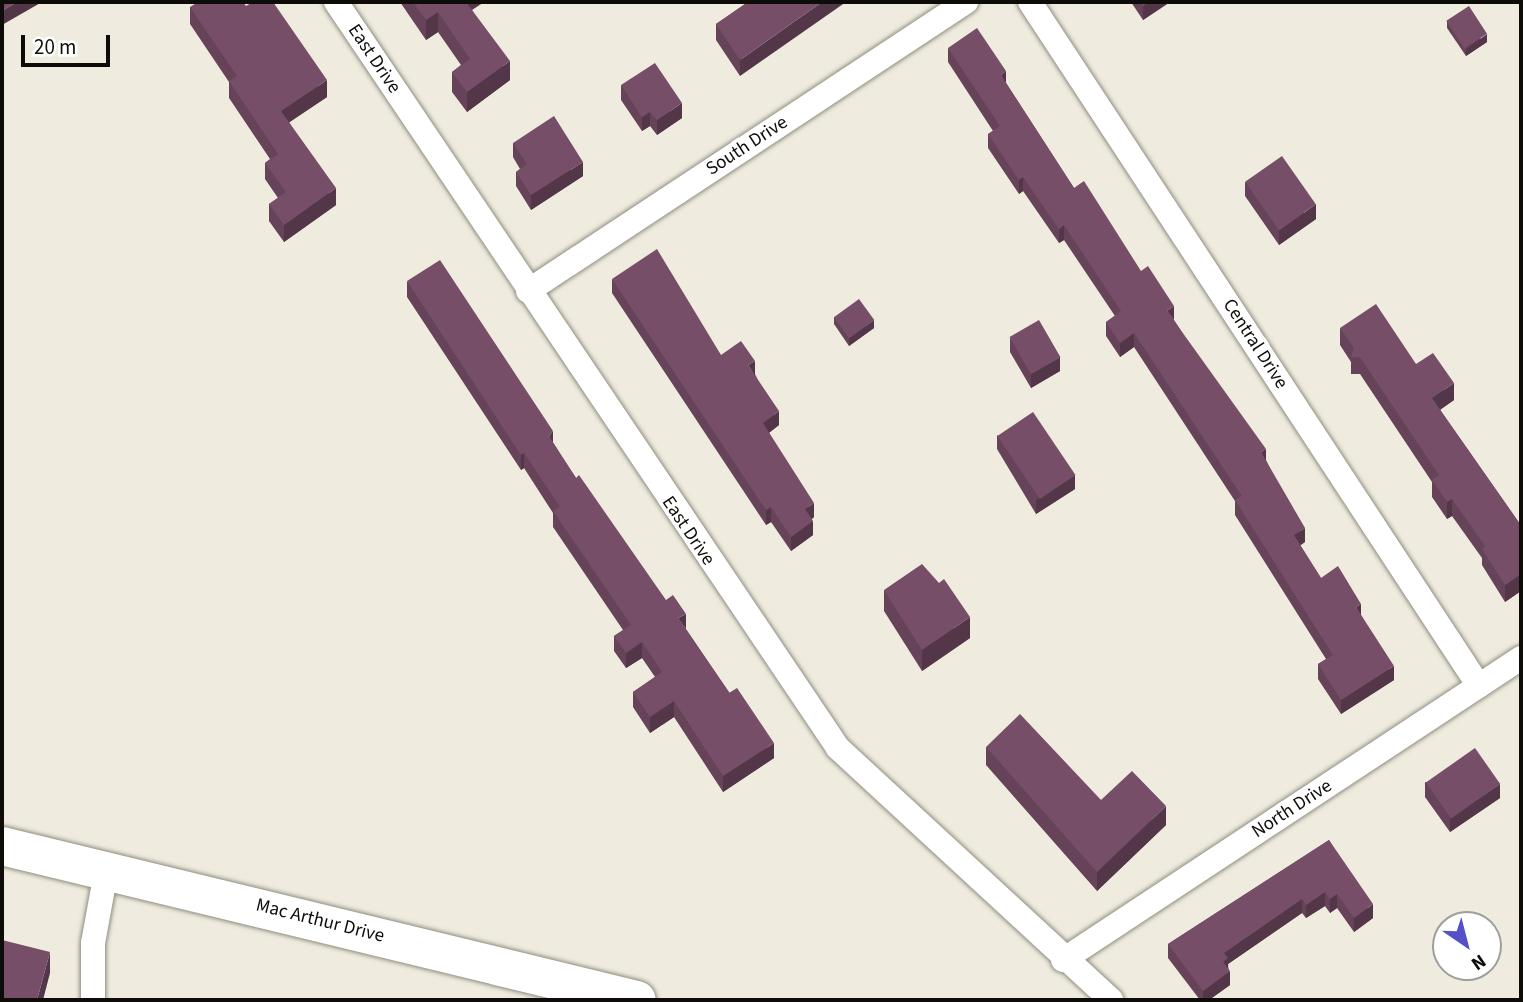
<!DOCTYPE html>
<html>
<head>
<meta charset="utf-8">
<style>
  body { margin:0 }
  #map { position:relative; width:1523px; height:1002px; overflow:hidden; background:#efecdf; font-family:"Source Sans 3",sans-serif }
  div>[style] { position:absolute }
  .roads { filter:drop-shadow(0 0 2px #908d81) drop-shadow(0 0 2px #908d81) }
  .street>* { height:24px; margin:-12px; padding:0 12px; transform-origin:12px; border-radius:12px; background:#fff }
  .primary>* { height:38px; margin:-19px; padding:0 19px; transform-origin:19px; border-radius:19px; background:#fff }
  .wall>* { inset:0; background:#664359 }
  .shaded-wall>* { inset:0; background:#533749 }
  .building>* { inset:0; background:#774e68; transform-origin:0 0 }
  span { translate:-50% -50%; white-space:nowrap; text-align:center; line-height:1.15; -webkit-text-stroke:7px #fff; paint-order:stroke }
  .street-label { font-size:19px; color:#0d0c08 }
  .frame { position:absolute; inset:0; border:4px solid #0d0c08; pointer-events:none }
  .north { position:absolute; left:1432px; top:911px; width:70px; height:70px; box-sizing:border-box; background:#fff; border:2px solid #9e9e9c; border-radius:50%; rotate:145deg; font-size:19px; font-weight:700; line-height:28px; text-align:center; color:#0d0c08 }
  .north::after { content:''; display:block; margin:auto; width:24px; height:32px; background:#5550c7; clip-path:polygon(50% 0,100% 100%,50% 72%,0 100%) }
  .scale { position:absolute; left:21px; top:35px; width:89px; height:32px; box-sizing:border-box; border:4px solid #0d0c08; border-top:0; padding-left:9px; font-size:21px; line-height:24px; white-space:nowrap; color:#0d0c08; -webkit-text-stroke:5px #fff; paint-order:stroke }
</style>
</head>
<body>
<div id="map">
  <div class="roads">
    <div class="street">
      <i style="left:336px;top:2px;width:899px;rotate:56.06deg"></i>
      <i style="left:838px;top:748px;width:372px;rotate:42.7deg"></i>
      <i style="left:1030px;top:2px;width:818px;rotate:56.72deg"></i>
      <i style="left:528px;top:291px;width:525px;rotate:-33.42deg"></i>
      <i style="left:1063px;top:960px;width:549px;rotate:-33.4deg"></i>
      <i style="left:93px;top:1000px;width:57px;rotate:-90deg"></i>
      <i style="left:93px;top:943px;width:72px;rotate:-79.6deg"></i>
    </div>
    <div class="primary">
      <i style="left:2px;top:846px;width:653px;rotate:13.63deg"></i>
    </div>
  </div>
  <div class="wall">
    <i style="clip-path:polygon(400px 2px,484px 2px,472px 10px,510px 80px,467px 112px,452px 92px,452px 72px,461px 65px,438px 32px,426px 40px)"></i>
    <i style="clip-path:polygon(748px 2px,740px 76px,716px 40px,716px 24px)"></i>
    <i style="clip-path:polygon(1131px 2px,1170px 2px,1143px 20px)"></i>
    <i style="clip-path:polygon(246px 6px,327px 97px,289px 122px,336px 205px,284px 242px,269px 221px,269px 204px,278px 198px,265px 179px,265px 163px,270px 159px,229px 98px,229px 82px,190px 24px,190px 7px)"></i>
    <i style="clip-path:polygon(1447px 21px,1487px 42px,1466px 56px,1447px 28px)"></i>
    <i style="clip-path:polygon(948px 48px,1006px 83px,1074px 188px,1174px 320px,1266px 460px,1305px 542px,1300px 545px,1321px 578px,1361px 615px,1394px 680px,1341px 714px,1318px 679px,1318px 664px,1326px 659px,1235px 515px,1235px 501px,1134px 347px,1120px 357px,1106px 336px,1106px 322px,1115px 316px,1064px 240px,1059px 243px,1023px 191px,1019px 194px,988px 148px,988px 134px,993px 131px,948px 62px)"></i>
    <i style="clip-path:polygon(621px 85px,682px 118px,657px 135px,650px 126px,642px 131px,621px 100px)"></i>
    <i style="clip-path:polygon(513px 143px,583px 176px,531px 210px,516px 186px,516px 172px,520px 169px,513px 157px)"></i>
    <i style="clip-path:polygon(1245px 182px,1316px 219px,1279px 245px,1245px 196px)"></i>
    <i style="clip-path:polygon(612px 279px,721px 355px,755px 374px,779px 425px,769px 433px,814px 517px,812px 519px,813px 535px,791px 551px,771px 522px,766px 525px,612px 293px)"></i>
    <i style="clip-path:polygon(407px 281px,553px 443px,576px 478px,686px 629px,774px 758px,723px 792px,674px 717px,650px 733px,633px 707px,633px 692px,655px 677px,642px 658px,626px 668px,614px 651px,614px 636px,623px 630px,553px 527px,553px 513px,524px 468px,521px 470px,407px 297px)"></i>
    <i style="clip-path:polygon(834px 317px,874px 328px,849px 346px,834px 324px)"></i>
    <i style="clip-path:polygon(1340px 328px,1416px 364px,1454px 400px,1440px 410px,1520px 524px,1521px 523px,1521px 591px,1505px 602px,1482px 565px,1482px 558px,1452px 516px,1447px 519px,1432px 497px,1432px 482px,1360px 374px,1351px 374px,1351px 362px,1340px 345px)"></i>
    <i style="clip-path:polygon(1010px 338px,1060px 371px,1031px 388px,1010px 352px)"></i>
    <i style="clip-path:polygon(997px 435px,1075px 489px,1036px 514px,997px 449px)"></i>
    <i style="clip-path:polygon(884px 590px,970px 638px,922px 671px,884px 611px)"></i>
    <i style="clip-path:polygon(986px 747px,1101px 800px,1166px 825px,1097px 891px,986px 765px)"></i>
    <i style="clip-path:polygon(1425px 782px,1500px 798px,1450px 832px,1425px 797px)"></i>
    <i style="clip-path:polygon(1329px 840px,1373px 918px,1354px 932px,1337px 908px,1330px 913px,1325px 906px,1306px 918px,1302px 913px,1228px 964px,1230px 985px,1209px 1000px,1200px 1000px,1168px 958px,1168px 944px)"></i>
  </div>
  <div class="shaded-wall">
    <i style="clip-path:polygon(17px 2px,42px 2px,2px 25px,2px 11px)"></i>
    <i style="clip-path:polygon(462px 2px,484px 2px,462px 16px)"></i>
    <i style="clip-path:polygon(822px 2px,846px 2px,740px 76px,740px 60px)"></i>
    <i style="clip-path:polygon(1149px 2px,1170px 2px,1143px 20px,1143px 6px)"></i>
    <i style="clip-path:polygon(438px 12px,438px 32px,426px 40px,426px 20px)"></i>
    <i style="clip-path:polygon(1487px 34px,1487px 42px,1466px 56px,1466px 49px)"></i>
    <i style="clip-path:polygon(510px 61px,510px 80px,467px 112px,467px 92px)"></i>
    <i style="clip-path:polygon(1006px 71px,1006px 86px,1001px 75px)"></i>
    <i style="clip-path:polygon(327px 80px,327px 97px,281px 128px,281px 111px)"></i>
    <i style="clip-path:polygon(682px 103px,682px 118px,657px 135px,657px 120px)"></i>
    <i style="clip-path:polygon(650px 112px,650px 126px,642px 131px,642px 117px)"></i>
    <i style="clip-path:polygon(583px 162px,583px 176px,531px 210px,531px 195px)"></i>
    <i style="clip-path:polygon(1023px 177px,1023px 191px,1019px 194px,1019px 180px)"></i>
    <i style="clip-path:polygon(336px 188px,336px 205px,284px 242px,284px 225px)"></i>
    <i style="clip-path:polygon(1316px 204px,1316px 219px,1279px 245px,1279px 231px)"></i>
    <i style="clip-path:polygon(1064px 225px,1064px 240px,1059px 243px,1059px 229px)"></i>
    <i style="clip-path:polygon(1174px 306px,1174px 320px,1167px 311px)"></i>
    <i style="clip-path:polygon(874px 320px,874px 328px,849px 346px,849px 338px)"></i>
    <i style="clip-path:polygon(1134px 333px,1134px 347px,1120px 357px,1120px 343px)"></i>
    <i style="clip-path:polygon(1060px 357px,1060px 371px,1031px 388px,1031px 374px)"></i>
    <i style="clip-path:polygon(755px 361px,755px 376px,748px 365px)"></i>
    <i style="clip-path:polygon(1454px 383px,1454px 400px,1432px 415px,1432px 398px)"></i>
    <i style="clip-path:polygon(779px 411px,779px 425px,763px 437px,763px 423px)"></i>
    <i style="clip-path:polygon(553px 431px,553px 446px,549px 436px)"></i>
    <i style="clip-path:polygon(1266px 449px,1266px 463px,1261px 452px)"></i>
    <i style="clip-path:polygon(524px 453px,524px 468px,521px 470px,521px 455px)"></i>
    <i style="clip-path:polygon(1075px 475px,1075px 489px,1036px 514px,1036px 500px)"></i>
    <i style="clip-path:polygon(1452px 499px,1452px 516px,1447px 519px,1447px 502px)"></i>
    <i style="clip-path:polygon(814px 503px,814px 517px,805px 523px,805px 509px)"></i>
    <i style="clip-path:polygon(771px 507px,771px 522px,766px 525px,766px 510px)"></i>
    <i style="clip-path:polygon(813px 521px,813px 535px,791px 551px,791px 537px)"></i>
    <i style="clip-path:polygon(1305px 528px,1305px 542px,1294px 550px,1294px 535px)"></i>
    <i style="clip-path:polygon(1521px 574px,1521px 591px,1505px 602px,1505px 585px)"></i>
    <i style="clip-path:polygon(1361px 604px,1361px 618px,1356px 607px)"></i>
    <i style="clip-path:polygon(686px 614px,686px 629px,678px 618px)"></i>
    <i style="clip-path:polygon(970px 617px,970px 638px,922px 671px,922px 650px)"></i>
    <i style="clip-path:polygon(642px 642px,642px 658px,626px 668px,626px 653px)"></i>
    <i style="clip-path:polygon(1394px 666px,1394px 680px,1341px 714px,1341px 700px)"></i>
    <i style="clip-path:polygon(674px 701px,674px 717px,650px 733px,650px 717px)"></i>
    <i style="clip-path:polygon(774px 743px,774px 758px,723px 792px,723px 776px)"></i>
    <i style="clip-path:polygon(1500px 784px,1500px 798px,1450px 832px,1450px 818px)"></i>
    <i style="clip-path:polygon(1166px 806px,1166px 825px,1097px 891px,1097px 872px)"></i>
    <i style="clip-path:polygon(1325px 892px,1325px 906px,1306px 918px,1306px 905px)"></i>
    <i style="clip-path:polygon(1337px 894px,1337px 908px,1330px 913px,1330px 899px)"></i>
    <i style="clip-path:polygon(1302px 899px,1302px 913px,1228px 964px,1228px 972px,1223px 976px,1224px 953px)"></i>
    <i style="clip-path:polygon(1373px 904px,1373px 918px,1354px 932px,1354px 918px)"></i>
    <i style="clip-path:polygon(50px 952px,50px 973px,43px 1000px,37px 1000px)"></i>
    <i style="clip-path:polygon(1230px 971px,1230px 985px,1209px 1000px,1203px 1000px,1203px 991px)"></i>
  </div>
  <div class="building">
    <i style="clip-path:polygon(2px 2px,17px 2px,2px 11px)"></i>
    <i style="clip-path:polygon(198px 2px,243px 2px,246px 6px,253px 2px,273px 2px,327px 80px,281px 111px,336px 188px,284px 225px,269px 204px,286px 192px,265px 163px,278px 154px,229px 81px,237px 76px,190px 7px)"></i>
    <i style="clip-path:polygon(413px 2px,466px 2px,510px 61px,467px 92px,452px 72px,470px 59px,438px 12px,426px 20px)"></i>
    <i style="clip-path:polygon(748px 2px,822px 2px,740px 60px,716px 24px)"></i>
    <i style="clip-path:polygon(1140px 2px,1149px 2px,1143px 6px)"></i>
    <i style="left:1469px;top:6px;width:33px;height:27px;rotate:57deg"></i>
    <i style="clip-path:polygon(977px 28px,1006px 71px,1001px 75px,1074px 188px,1084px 181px,1141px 271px,1148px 266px,1174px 306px,1167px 311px,1266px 449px,1261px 452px,1305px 528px,1294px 535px,1321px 578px,1338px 566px,1361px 604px,1356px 607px,1394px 666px,1341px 700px,1318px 664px,1333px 655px,1235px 500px,1242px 496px,1134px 333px,1120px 343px,1106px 322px,1121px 311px,1064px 225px,1059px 229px,1023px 177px,1019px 180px,988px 134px,1000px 126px,948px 48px)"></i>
    <i style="clip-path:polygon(655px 63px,682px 103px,657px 120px,650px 112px,642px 117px,621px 85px)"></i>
    <i style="clip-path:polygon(554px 116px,583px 162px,531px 195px,516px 172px,527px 164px,513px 143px)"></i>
    <i style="left:1282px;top:156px;width:59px;height:45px;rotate:55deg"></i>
    <i style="clip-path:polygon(657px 249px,721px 355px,741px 341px,755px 361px,748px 365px,779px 411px,763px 423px,814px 503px,805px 509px,813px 521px,791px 537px,771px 507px,766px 510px,612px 279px)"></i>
    <i style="clip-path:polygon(440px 260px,553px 431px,549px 436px,576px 478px,579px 475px,666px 600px,673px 595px,686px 614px,678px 618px,729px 693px,737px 688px,774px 743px,723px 776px,674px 701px,650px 717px,633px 692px,662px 672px,642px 642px,626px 653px,614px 636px,631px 625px,553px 511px,560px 507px,524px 453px,521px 455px,407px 281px)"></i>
    <i style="left:859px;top:299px;width:26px;height:31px;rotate:54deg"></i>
    <i style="clip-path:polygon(1376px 304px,1416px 364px,1433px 353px,1454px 383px,1432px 398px,1520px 524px,1521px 523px,1521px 574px,1505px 585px,1482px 549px,1485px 546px,1452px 499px,1447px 502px,1432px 480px,1439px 475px,1360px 357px,1351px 357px,1354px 348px,1340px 328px)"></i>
    <i style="left:1039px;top:320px;width:43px;height:34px;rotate:60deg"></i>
    <i style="left:1033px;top:412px;width:76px;height:43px;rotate:56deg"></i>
    <i style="clip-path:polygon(922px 564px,939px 583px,944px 579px,970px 617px,922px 650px,884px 590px)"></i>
    <i style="clip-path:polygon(1020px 714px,1101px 800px,1132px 771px,1166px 806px,1097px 872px,986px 747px)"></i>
    <i style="left:1475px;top:748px;width:44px;height:60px;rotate:55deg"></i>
    <i style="clip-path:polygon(1329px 840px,1373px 904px,1354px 918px,1337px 894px,1330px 899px,1325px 892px,1306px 905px,1302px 899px,1224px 953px,1228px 958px,1223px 962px,1230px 971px,1203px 991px,1168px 944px)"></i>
    <i style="clip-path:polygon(2px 940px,50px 952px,37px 1000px,2px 1000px)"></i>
  </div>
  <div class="street-label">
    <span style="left:374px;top:59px;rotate:56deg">East Drive</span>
    <span style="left:747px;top:146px;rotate:-33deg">South Drive</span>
    <span style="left:1255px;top:344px;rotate:57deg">Central Drive</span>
    <span style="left:688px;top:531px;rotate:56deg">East Drive</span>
    <span style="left:1292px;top:809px;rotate:-33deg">North Drive</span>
    <span style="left:320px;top:921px;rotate:14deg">Mac Arthur Drive</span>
  </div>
  <div class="frame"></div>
  <div class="north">N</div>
  <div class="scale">20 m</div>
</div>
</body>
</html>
